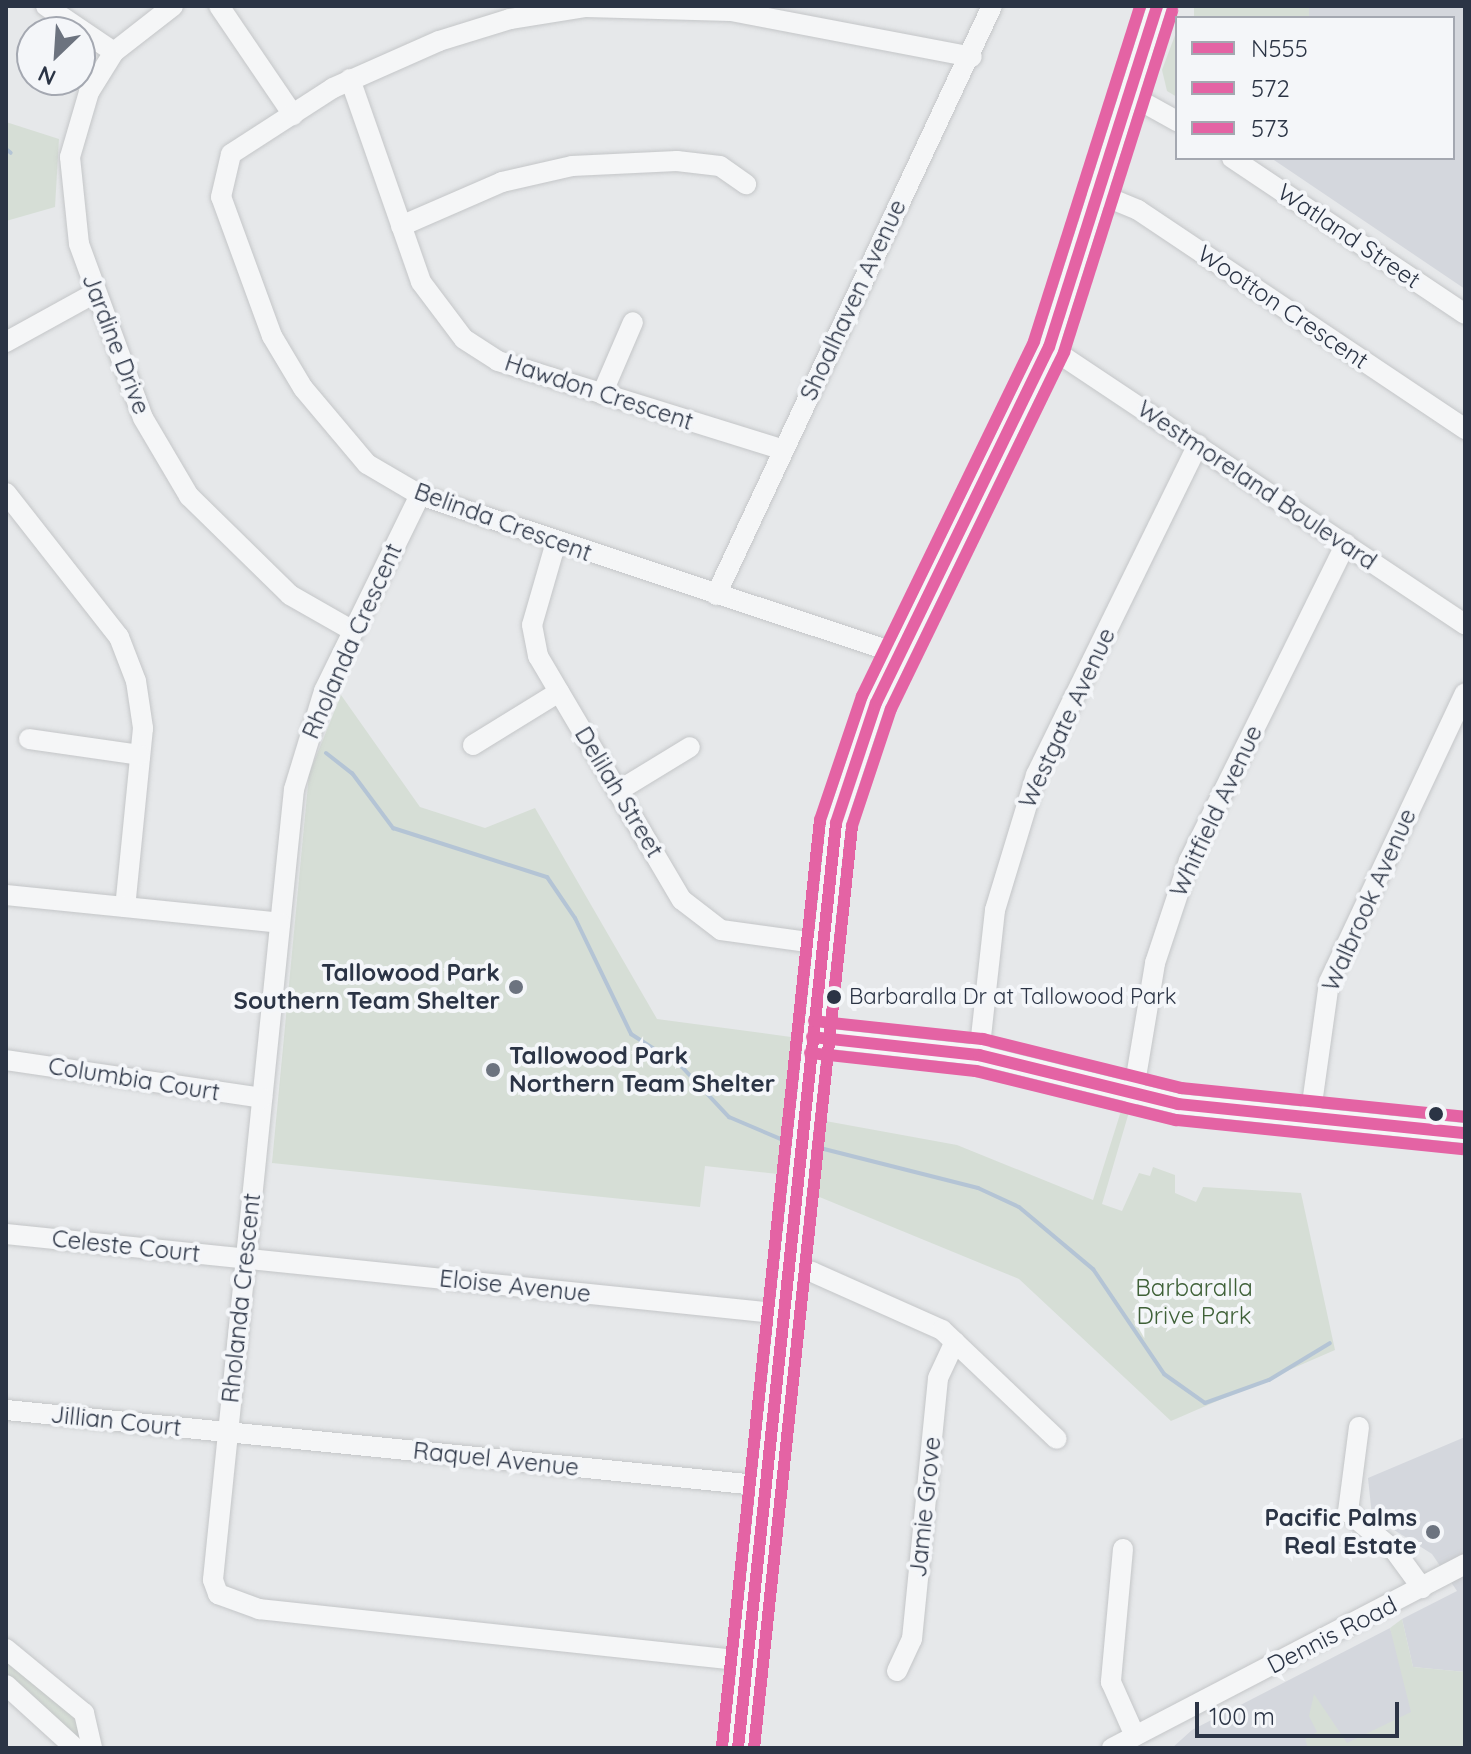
<!DOCTYPE html>
<html>
<head>
<meta charset="utf-8">
<style>
  body { margin:0 }
  #map { position:relative; width:1471px; height:1754px; overflow:hidden; background:#e6e8ea; font-family:Quicksand,sans-serif }
  div>[style] { position:absolute }
  .built>* { inset:0; background:#d4d7dd }
  .green>* { inset:0; background:#d6ded6; transform-origin:0 0 }
  .stream>* { height:4px; margin:-2px; padding:0 2px; transform-origin:2px; border-radius:2px; background:#b4c4d5 }
  .roads { filter:drop-shadow(0 0 2px #c4c6c8) drop-shadow(0 0 2px #c4c6c8) }
  .minor>* { height:20px; margin:-10px; padding:0 10px; transform-origin:10px; border-radius:10px; background:#f5f6f7 }
  .bus-1>* { height:12px; margin:-6px; padding:0 6px; transform-origin:6px; border-radius:6px; background:#e463a4 }
  .bus-2>* { height:12px; margin:-6px; padding:0 6px; transform-origin:6px; border-radius:6px; background:#e463a4 }
  .bus-3>* { height:12px; margin:-6px; padding:0 6px; transform-origin:6px; border-radius:6px; background:#e463a4 }
  .dots>* { width:22px; height:22px; translate:-50% -50%; box-sizing:border-box; border:4px solid #f4f6f9; border-radius:50% }
  span { translate:-50% -50%; white-space:nowrap; text-align:center; line-height:1.15; -webkit-text-stroke:8px #f4f6f9; paint-order:stroke }
  .bus-label { font-size:22px; color:#2b3445 }
  .left { translate:0 -50%; text-align:left }
  .street-label { font-size:24px; color:#2b3445 }
  .poi-label { font-size:24px; color:#2b3445; font-weight:700 }
  .right { translate:-100% -50%; text-align:right }
  .park-label { font-size:24px; color:#3f6138 }
  .frame { position:absolute; inset:0; border:8px solid #2b3445; pointer-events:none }
  .legend { position:absolute; left:1175px; top:16px; width:280px; height:144px; box-sizing:border-box; background:#f4f6f9; border:2px solid #a4a8b1; margin:0; padding:10px 14px; list-style:none; font-size:24px; color:#2b3445 }
  .legend li { display:flex; align-items:center; gap:16px; height:40px }
  .legend b { width:40px; border:2px solid #a4a8b1 }
  .north { position:absolute; left:16px; top:16px; width:80px; height:80px; box-sizing:border-box; background:#f4f6f9; border:2px solid #a4a8b1; border-radius:50%; rotate:205deg; font-size:22px; font-weight:700; line-height:32px; text-align:center; color:#2b3445 }
  .north::after { content:''; display:block; margin:auto; width:28px; height:36px; background:#6c737f; clip-path:polygon(50% 0,100% 100%,50% 72%,0 100%) }
  .scale { position:absolute; left:1195px; top:1702px; width:204px; height:36px; box-sizing:border-box; border:4px solid #2b3445; border-top:0; padding-left:10px; font-size:24px; line-height:28px; white-space:nowrap; color:#2b3445; -webkit-text-stroke:6px #f4f6f9; paint-order:stroke }
</style>
</head>
<body>
<div id="map">
  <div class="built">
    <i style="clip-path:polygon(1309px 6px,1465px 6px,1465px 289px,1271px 158px,1453px 158px,1453px 18px,1302px 18px)"></i>
    <i style="clip-path:polygon(1465px 1437px,1465px 1672px,1413px 1667px,1402px 1619px,1457px 1591px,1432px 1554px,1372px 1516px,1368px 1478px)"></i>
    <i style="clip-path:polygon(1390px 1628px,1407px 1678px,1465px 1708px,1465px 1748px,1172px 1748px,1192px 1730px)"></i>
  </div>
  <div class="green">
    <i style="left:1194px;top:6px;width:115px;height:15px"></i>
    <i style="clip-path:polygon(1177px 30px,1177px 97px,1167px 91px,1162px 70px)"></i>
    <i style="clip-path:polygon(6px 122px,59px 139px,55px 207px,6px 221px)"></i>
    <i style="clip-path:polygon(341px 695px,420px 807px,485px 828px,535px 808px,657px 1019px,791px 1037px,778px 1174px,705px 1166px,700px 1207px,272px 1163px,309px 774px)"></i>
    <i style="clip-path:polygon(1121px 1111px,1129px 1112px,1102px 1204px,1122px 1211px,1139px 1173px,1150px 1176px,1153px 1167px,1175px 1175px,1175px 1193px,1196px 1202px,1203px 1187px,1301px 1193px,1335px 1350px,1171px 1421px,1019px 1279px,817px 1196px,820px 1120px,957px 1145px,1093px 1200px)"></i>
    <i style="clip-path:polygon(1402px 1619px,1413px 1667px,1465px 1672px,1465px 1748px,1308px 1748px,1305px 1739px,1317px 1732px,1309px 1716px,1314px 1694px,1347px 1743px,1411px 1712px,1390px 1628px)"></i>
    <i style="clip-path:polygon(6px 1656px,84px 1721px,86px 1748px,6px 1679px)"></i>
  </div>
  <div class="stream">
    <i style="left:6px;top:149px;width:6px;rotate:39deg"></i>
    <i style="left:326px;top:753px;width:33px;rotate:38deg"></i>
    <i style="left:352px;top:773px;width:69px;rotate:53.3deg"></i>
    <i style="left:393px;top:828px;width:162px;rotate:17.7deg"></i>
    <i style="left:547px;top:877px;width:50px;rotate:55.7deg"></i>
    <i style="left:575px;top:918px;width:129px;rotate:64.2deg"></i>
    <i style="left:631px;top:1034px;width:61px;rotate:32.9deg"></i>
    <i style="left:682px;top:1067px;width:69px;rotate:46.8deg"></i>
    <i style="left:729px;top:1117px;width:59px;rotate:23.1deg"></i>
    <i style="left:820px;top:1148px;width:163px;rotate:14.2deg"></i>
    <i style="left:978px;top:1188px;width:45px;rotate:24.9deg"></i>
    <i style="left:1019px;top:1207px;width:97px;rotate:40deg"></i>
    <i style="left:1093px;top:1269px;width:127px;rotate:55.9deg"></i>
    <i style="left:1164px;top:1374px;width:50px;rotate:35.3deg"></i>
    <i style="left:1205px;top:1403px;width:68px;rotate:-19.8deg"></i>
    <i style="left:1269px;top:1380px;width:71px;rotate:-31.2deg"></i>
  </div>
  <div class="roads">
    <div class="minor">
      <i style="left:46px;top:6px;width:82px;rotate:34.1deg"></i>
      <i style="left:173px;top:6px;width:75px;rotate:142.1deg"></i>
      <i style="left:114px;top:52px;width:47px;rotate:122deg"></i>
      <i style="left:89px;top:92px;width:68px;rotate:106.3deg"></i>
      <i style="left:70px;top:157px;width:87px;rotate:84.1deg"></i>
      <i style="left:79px;top:244px;width:185px;rotate:69.8deg"></i>
      <i style="left:143px;top:418px;width:91px;rotate:59.5deg"></i>
      <i style="left:189px;top:496px;width:141px;rotate:44.4deg"></i>
      <i style="left:290px;top:595px;width:73px;rotate:29.7deg"></i>
      <i style="left:219px;top:6px;width:132px;rotate:55.8deg"></i>
      <i style="left:350px;top:79px;width:215px;rotate:70.7deg"></i>
      <i style="left:421px;top:282px;width:71px;rotate:53deg"></i>
      <i style="left:464px;top:339px;width:40px;rotate:32.9deg"></i>
      <i style="left:498px;top:361px;width:299px;rotate:17.3deg"></i>
      <i style="left:1130px;top:95px;width:54px;rotate:29deg"></i>
      <i style="left:1232px;top:158px;width:280px;rotate:33.8deg"></i>
      <i style="left:1097px;top:193px;width:44px;rotate:22.5deg"></i>
      <i style="left:1138px;top:210px;width:394px;rotate:33.8deg"></i>
      <i style="left:401px;top:226px;width:110px;rotate:-23.5deg"></i>
      <i style="left:502px;top:182px;width:72px;rotate:-12.9deg"></i>
      <i style="left:572px;top:166px;width:105px;rotate:-2.7deg"></i>
      <i style="left:677px;top:161px;width:43px;rotate:6.6deg"></i>
      <i style="left:720px;top:166px;width:32px;rotate:35deg"></i>
      <i style="left:6px;top:342px;width:102px;rotate:-28.8deg"></i>
      <i style="left:1049px;top:347px;width:500px;rotate:33.7deg"></i>
      <i style="left:602px;top:394px;width:78px;rotate:-66.7deg"></i>
      <i style="left:6px;top:493px;width:183px;rotate:51.9deg"></i>
      <i style="left:119px;top:637px;width:47px;rotate:68.9deg"></i>
      <i style="left:136px;top:681px;width:48px;rotate:81.5deg"></i>
      <i style="left:143px;top:728px;width:180px;rotate:95.7deg"></i>
      <i style="left:420px;top:495px;width:218px;rotate:116.1deg"></i>
      <i style="left:324px;top:691px;width:102px;rotate:107deg"></i>
      <i style="left:294px;top:789px;width:795px;rotate:95.85deg"></i>
      <i style="left:213px;top:1580px;width:15px;rotate:70deg"></i>
      <i style="left:218px;top:1594px;width:44px;rotate:20.1deg"></i>
      <i style="left:259px;top:1609px;width:490px;rotate:6.1deg"></i>
      <i style="left:556px;top:542px;width:86px;rotate:106.1deg"></i>
      <i style="left:532px;top:625px;width:32px;rotate:79deg"></i>
      <i style="left:538px;top:656px;width:283px;rotate:59.5deg"></i>
      <i style="left:682px;top:900px;width:49px;rotate:37.6deg"></i>
      <i style="left:721px;top:930px;width:102px;rotate:7.9deg"></i>
      <i style="left:716px;top:595px;width:650px;rotate:-64.89deg"></i>
      <i style="left:899px;top:654px;width:505px;rotate:-161.64deg"></i>
      <i style="left:420px;top:495px;width:61px;rotate:-149.7deg"></i>
      <i style="left:367px;top:464px;width:99px;rotate:-130.1deg"></i>
      <i style="left:303px;top:388px;width:61px;rotate:-120.8deg"></i>
      <i style="left:272px;top:336px;width:148px;rotate:-110.1deg"></i>
      <i style="left:221px;top:197px;width:44px;rotate:-76.9deg"></i>
      <i style="left:231px;top:154px;width:121px;rotate:-32.9deg"></i>
      <i style="left:333px;top:88px;width:116px;rotate:-23.9deg"></i>
      <i style="left:439px;top:41px;width:74px;rotate:-17.2deg"></i>
      <i style="left:510px;top:19px;width:77px;rotate:-9deg"></i>
      <i style="left:586px;top:7px;width:145px;rotate:1.6deg"></i>
      <i style="left:731px;top:11px;width:245px;rotate:10.8deg"></i>
      <i style="left:29px;top:739px;width:112px;rotate:8.2deg"></i>
      <i style="left:473px;top:745px;width:101px;rotate:-31.6deg"></i>
      <i style="left:618px;top:791px;width:84px;rotate:-31.4deg"></i>
      <i style="left:6px;top:895px;width:275px;rotate:5.8deg"></i>
      <i style="left:812px;top:1037px;width:168px;rotate:6.2deg"></i>
      <i style="left:979px;top:1055px;width:205px;rotate:13.8deg"></i>
      <i style="left:1178px;top:1104px;width:288px;rotate:5.8deg"></i>
      <i style="left:979px;top:1055px;width:146px;rotate:-83.7deg"></i>
      <i style="left:995px;top:910px;width:141px;rotate:-73.1deg"></i>
      <i style="left:1036px;top:775px;width:368px;rotate:-63.9deg"></i>
      <i style="left:6px;top:1060px;width:259px;rotate:8.4deg"></i>
      <i style="left:1133px;top:1095px;width:134px;rotate:-80.5deg"></i>
      <i style="left:1155px;top:963px;width:108px;rotate:-71.6deg"></i>
      <i style="left:1189px;top:861px;width:354px;rotate:-63.7deg"></i>
      <i style="left:1310px;top:1118px;width:137px;rotate:-82deg"></i>
      <i style="left:1329px;top:982px;width:319px;rotate:-64.8deg"></i>
      <i style="left:6px;top:1234px;width:782px;rotate:5.87deg"></i>
      <i style="left:789px;top:1269px;width:23px;rotate:7deg"></i>
      <i style="left:812px;top:1272px;width:142px;rotate:24deg"></i>
      <i style="left:942px;top:1330px;width:158px;rotate:43.5deg"></i>
      <i style="left:6px;top:1410px;width:764px;rotate:5.71deg"></i>
      <i style="left:1359px;top:1427px;width:86px;rotate:97.4deg"></i>
      <i style="left:1348px;top:1512px;width:61px;rotate:39.7deg"></i>
      <i style="left:1395px;top:1551px;width:46px;rotate:53.9deg"></i>
      <i style="left:1123px;top:1549px;width:134px;rotate:95.2deg"></i>
      <i style="left:1111px;top:1682px;width:59px;rotate:66deg"></i>
      <i style="left:6px;top:1649px;width:101px;rotate:39.4deg"></i>
      <i style="left:84px;top:1713px;width:36px;rotate:77deg"></i>
      <i style="left:897px;top:1671px;width:35px;rotate:-65deg"></i>
      <i style="left:912px;top:1639px;width:262px;rotate:-84.3deg"></i>
      <i style="left:938px;top:1378px;width:40px;rotate:-65deg"></i>
      <i style="left:6px;top:1685px;width:93px;rotate:42.4deg"></i>
      <i style="left:738px;top:1748px;width:930px;rotate:-83.95deg"></i>
      <i style="left:836px;top:823px;width:126px;rotate:-71.6deg"></i>
      <i style="left:876px;top:703px;width:396px;rotate:-64.1deg"></i>
      <i style="left:1049px;top:347px;width:358px;rotate:-72.4deg"></i>
      <i style="left:1112px;top:1748px;width:398px;rotate:-27.5deg"></i>
    </div>
  </div>
  <div class="bus-1">
    <i style="left:812px;top:1037px;width:168px;rotate:6.2deg"></i>
    <i style="left:979px;top:1055px;width:205px;rotate:13.8deg"></i>
    <i style="left:1178px;top:1104px;width:288px;rotate:5.8deg"></i>
    <i style="left:738px;top:1748px;width:930px;rotate:-83.95deg"></i>
    <i style="left:836px;top:823px;width:126px;rotate:-71.6deg"></i>
    <i style="left:876px;top:703px;width:396px;rotate:-64.1deg"></i>
    <i style="left:1049px;top:347px;width:358px;rotate:-72.4deg"></i>
  </div>
  <div class="bus-2">
    <i style="left:810px;top:1053px;width:167px;rotate:6.2deg"></i>
    <i style="left:976px;top:1071px;width:206px;rotate:13.8deg"></i>
    <i style="left:1176px;top:1120px;width:288px;rotate:5.8deg"></i>
    <i style="left:754px;top:1748px;width:927px;rotate:-83.93deg"></i>
    <i style="left:852px;top:826px;width:123px;rotate:-71.6deg"></i>
    <i style="left:891px;top:709px;width:397px;rotate:-64.1deg"></i>
    <i style="left:1064px;top:352px;width:358px;rotate:-72.4deg"></i>
  </div>
  <div class="bus-3">
    <i style="left:814px;top:1021px;width:170px;rotate:6.1deg"></i>
    <i style="left:983px;top:1039px;width:204px;rotate:13.9deg"></i>
    <i style="left:1181px;top:1088px;width:285px;rotate:5.8deg"></i>
    <i style="left:722px;top:1746px;width:931px;rotate:-83.96deg"></i>
    <i style="left:820px;top:820px;width:131px;rotate:-71.3deg"></i>
    <i style="left:862px;top:696px;width:394px;rotate:-64.1deg"></i>
    <i style="left:1034px;top:341px;width:351px;rotate:-72.4deg"></i>
  </div>
  <div class="dots">
    <i style="left:516px;top:987px;background:#6c737f"></i>
    <i style="left:834px;top:997px;background:#2b3445"></i>
    <i style="left:493px;top:1070px;background:#6c737f"></i>
    <i style="left:1436px;top:1114px;background:#2b3445"></i>
    <i style="left:1433px;top:1532px;background:#6c737f"></i>
  </div>
  <div class="bus-label">
    <span class="left" style="left:849px;top:997px">Barbaralla Dr at Tallowood Park</span>
  </div>
  <div class="street-label">
    <span style="left:1349px;top:236px;rotate:34deg">Watland Street</span>
    <span style="left:853px;top:300px;rotate:-65deg">Shoalhaven Avenue</span>
    <span style="left:1283px;top:307px;rotate:34deg">Wootton Crescent</span>
    <span style="left:116px;top:344px;rotate:69deg">Jardine Drive</span>
    <span style="left:599px;top:392px;rotate:18deg">Hawdon Crescent</span>
    <span style="left:1257px;top:485px;rotate:34deg">Westmoreland Boulevard</span>
    <span style="left:503px;top:522px;rotate:20deg">Belinda Crescent</span>
    <span style="left:352px;top:641px;rotate:-66deg">Rholanda Crescent</span>
    <span style="left:1067px;top:718px;rotate:-65deg">Westgate Avenue</span>
    <span style="left:619px;top:792px;rotate:59deg">Delilah Street</span>
    <span style="left:1216px;top:811px;rotate:-65deg">Whitfield Avenue</span>
    <span style="left:1369px;top:900px;rotate:-66deg">Walbrook Avenue</span>
    <span style="left:134px;top:1079px;rotate:9deg">Columbia Court</span>
    <span style="left:126px;top:1246px;rotate:6deg">Celeste Court</span>
    <span style="left:515px;top:1286px;rotate:6deg">Eloise Avenue</span>
    <span style="left:241px;top:1298px;rotate:-84deg">Rholanda Crescent</span>
    <span style="left:116px;top:1421px;rotate:6deg">Jillian Court</span>
    <span style="left:496px;top:1459px;rotate:6deg">Raquel Avenue</span>
    <span style="left:925px;top:1507px;rotate:-84deg">Jamie Grove</span>
    <span style="left:1332px;top:1635px;rotate:-27deg">Dennis Road</span>
  </div>
  <div class="poi-label">
    <span class="right" style="left:500px;top:987px">Tallowood Park<br>Southern Team Shelter</span>
    <span class="left" style="left:509px;top:1070px">Tallowood Park<br>Northern Team Shelter</span>
    <span class="right" style="left:1417px;top:1532px">Pacific Palms<br>Real Estate</span>
  </div>
  <div class="park-label">
    <span style="left:1194px;top:1302px">Barbaralla<br>Drive Park</span>
  </div>
  <div class="frame"></div>
  <ul class="legend">
  <li><b style="height:10px;background:#e463a4"></b>N555</li>
  <li><b style="height:10px;background:#e463a4"></b>572</li>
  <li><b style="height:10px;background:#e463a4"></b>573</li>
  </ul>
  <div class="north">N</div>
  <div class="scale">100 m</div>
</div>
</body>
</html>
